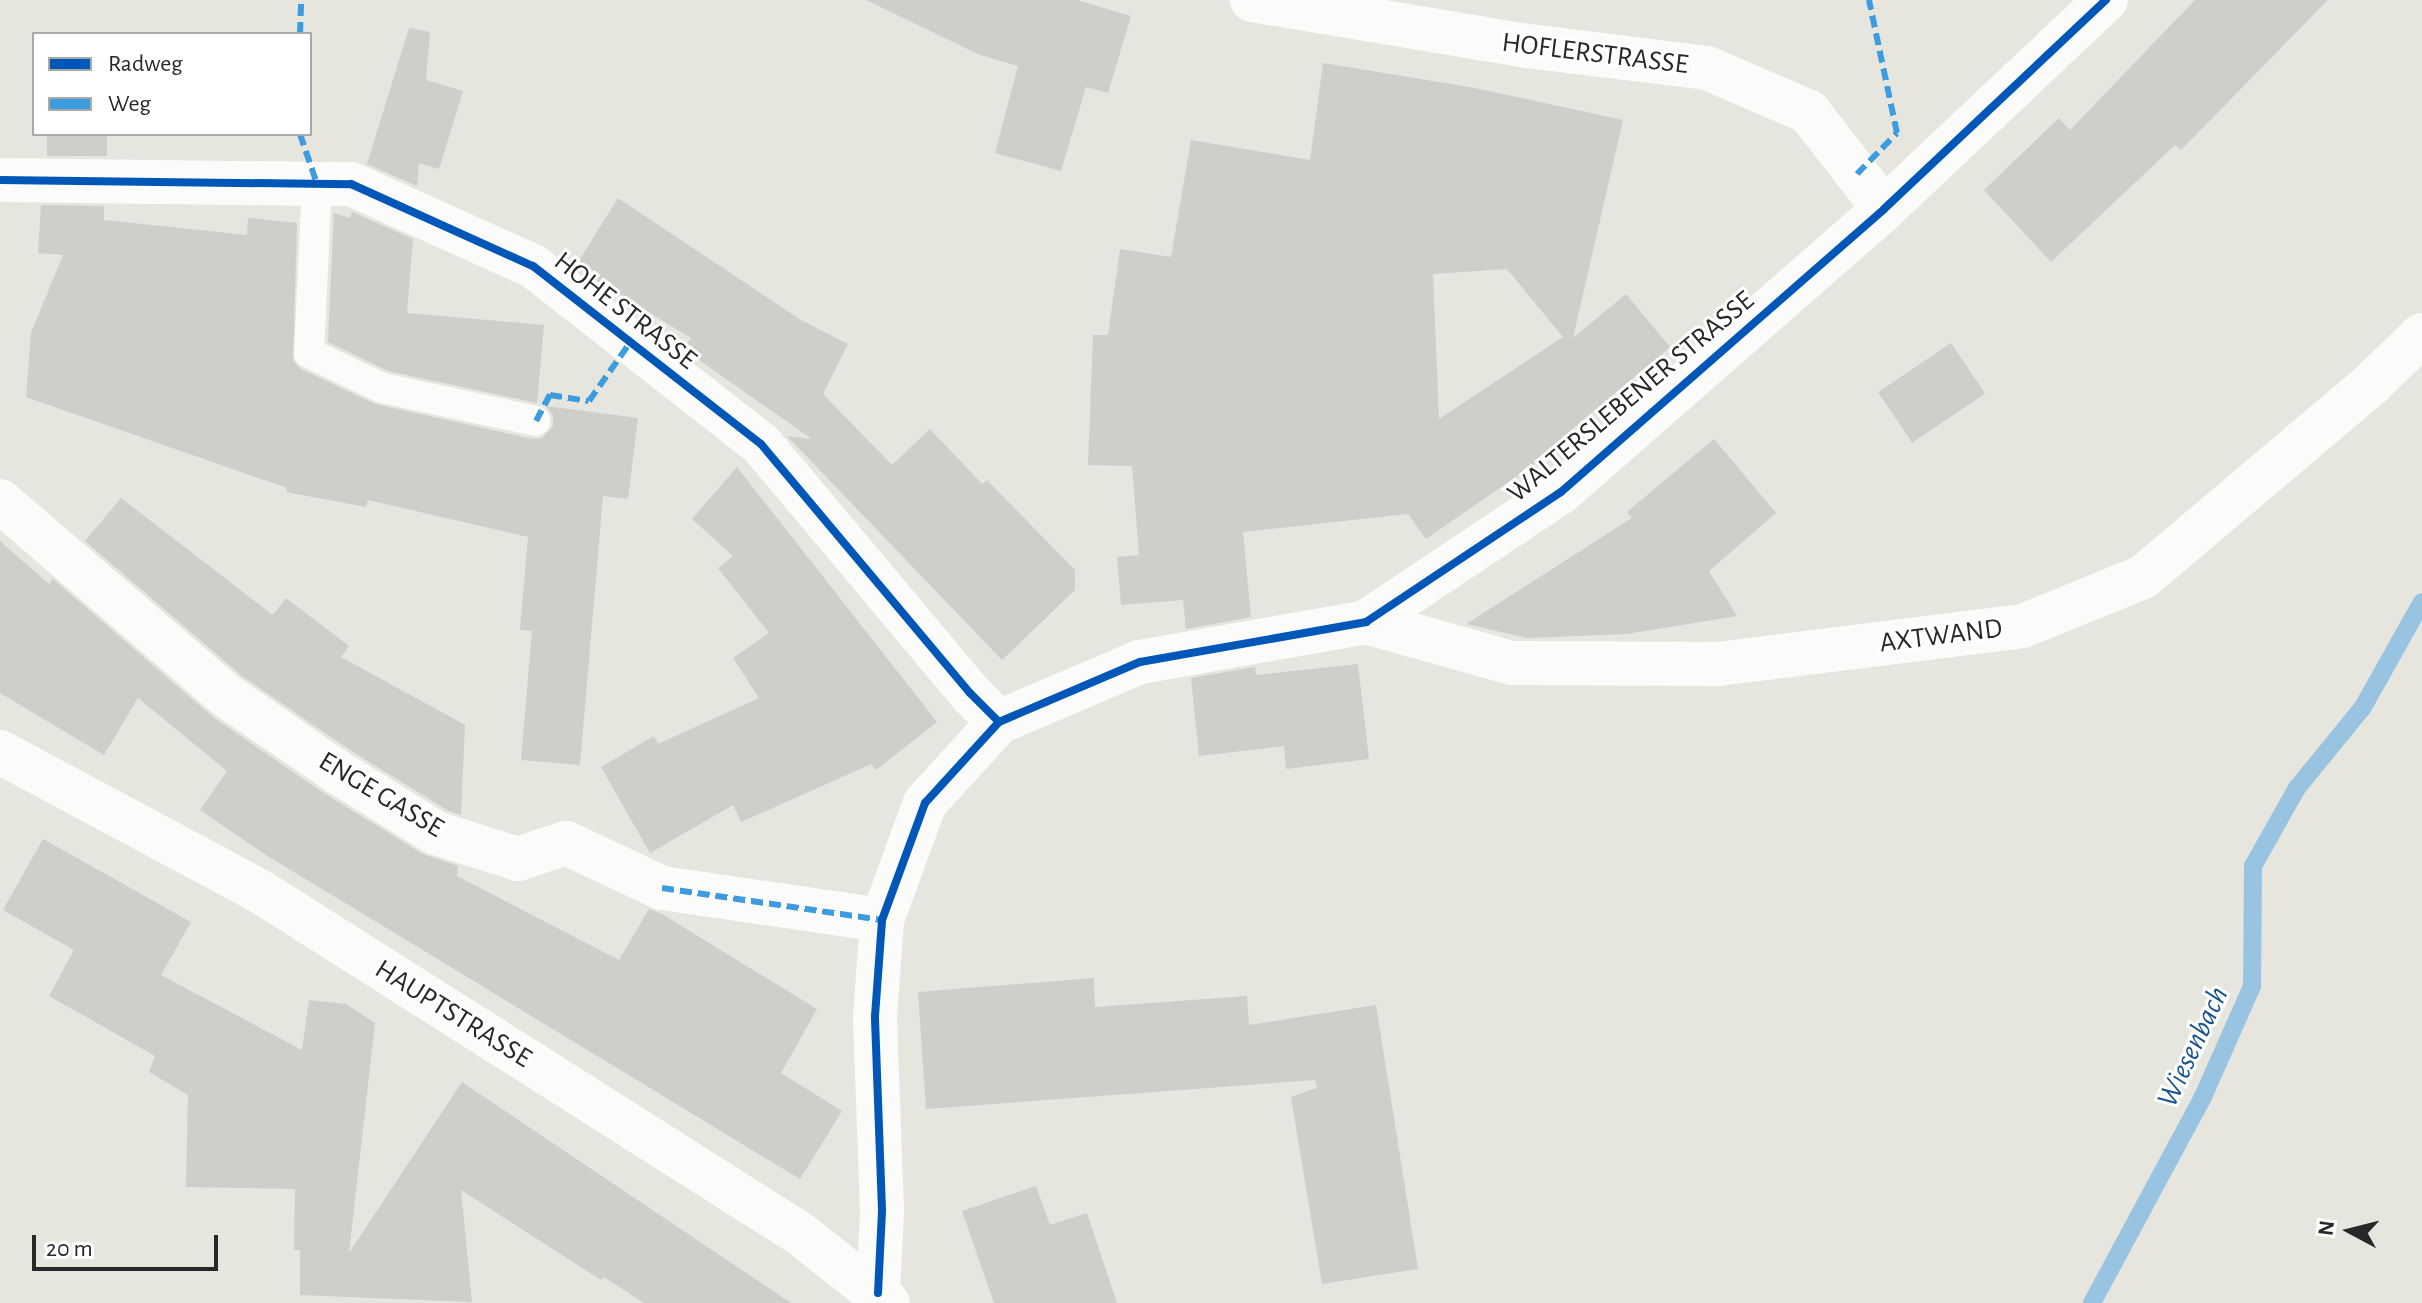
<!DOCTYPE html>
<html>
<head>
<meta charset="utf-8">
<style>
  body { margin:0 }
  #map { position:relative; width:2422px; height:1303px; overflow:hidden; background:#e6e5de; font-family:"Alegreya Sans",sans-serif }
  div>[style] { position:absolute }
  .stream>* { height:18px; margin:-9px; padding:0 9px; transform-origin:9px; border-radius:9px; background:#98c4e2 }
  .building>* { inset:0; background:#cfcec9; transform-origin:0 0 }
  .service>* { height:30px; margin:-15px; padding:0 15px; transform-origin:15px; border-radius:15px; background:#fbfbfa }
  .minor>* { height:44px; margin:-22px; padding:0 22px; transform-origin:22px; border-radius:22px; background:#fbfbfa }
  .tertiary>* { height:44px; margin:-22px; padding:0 22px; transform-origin:22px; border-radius:22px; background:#fbfbfa }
  .quiet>* { height:6px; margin-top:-3px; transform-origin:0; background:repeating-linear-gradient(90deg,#3d9ce0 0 12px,transparent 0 18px) }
  .cycleway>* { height:8px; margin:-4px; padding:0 4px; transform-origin:4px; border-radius:4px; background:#0057b8 }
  span { translate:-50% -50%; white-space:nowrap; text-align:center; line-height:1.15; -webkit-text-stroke:6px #fff; paint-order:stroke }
  .street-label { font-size:28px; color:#282828 }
  .water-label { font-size:30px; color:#18538d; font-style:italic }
  .legend { position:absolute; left:32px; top:32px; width:280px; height:104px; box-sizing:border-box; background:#fff; border:2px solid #a9a9a9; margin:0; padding:10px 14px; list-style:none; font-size:24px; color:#282828 }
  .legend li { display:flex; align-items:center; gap:16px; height:40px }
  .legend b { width:40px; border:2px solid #a9a9a9 }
  .north { position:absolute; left:2310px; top:1191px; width:80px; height:80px; -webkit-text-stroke:6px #fff; paint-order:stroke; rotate:277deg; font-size:22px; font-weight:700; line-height:32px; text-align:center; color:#282828 }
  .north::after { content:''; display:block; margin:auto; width:28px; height:36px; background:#282828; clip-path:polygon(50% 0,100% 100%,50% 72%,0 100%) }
  .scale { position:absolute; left:32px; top:1235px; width:186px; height:36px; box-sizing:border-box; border:4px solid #282828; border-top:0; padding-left:10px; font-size:24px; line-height:28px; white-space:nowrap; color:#282828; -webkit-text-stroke:6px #fff; paint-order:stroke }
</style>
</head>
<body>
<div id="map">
  <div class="stream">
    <i style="left:2092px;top:1303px;width:232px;rotate:-61.7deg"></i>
    <i style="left:2202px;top:1099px;width:124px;rotate:-66.1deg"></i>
    <i style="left:2252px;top:986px;width:120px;rotate:-89.5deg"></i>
    <i style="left:2253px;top:866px;width:90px;rotate:-60.6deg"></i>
    <i style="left:2297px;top:788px;width:104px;rotate:-50.8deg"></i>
    <i style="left:2363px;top:707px;width:120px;rotate:-60.7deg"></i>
  </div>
  <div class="building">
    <i style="clip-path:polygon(866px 0,1077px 0,1131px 16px,1108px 93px,1086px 87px,1061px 171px,995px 153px,1018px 66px,980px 55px)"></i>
    <i style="clip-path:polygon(2195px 0,2328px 0,2181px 150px,2175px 145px,2051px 262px,1984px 190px,2059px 118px,2070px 130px)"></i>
    <i style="clip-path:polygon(409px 28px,430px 32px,426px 80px,463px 91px,439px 169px,419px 163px,417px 186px,367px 164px)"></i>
    <i style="clip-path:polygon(evenodd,1323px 63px,1475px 88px,1623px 120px,1573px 338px,1626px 294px,1670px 347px,1571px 430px,1575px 436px,1426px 539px,1408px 514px,1243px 532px,1251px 617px,1186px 629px,1183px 600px,1121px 605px,1117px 557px,1139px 555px,1132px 466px,1088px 465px,1093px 335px,1108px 335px,1120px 249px,1171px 257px,1191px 140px,1310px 160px,1323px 63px,1507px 269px,1563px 337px,1439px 419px,1433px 274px,1507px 269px)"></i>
    <i style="left:47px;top:134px;width:60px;height:22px"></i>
    <i style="clip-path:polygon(618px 198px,801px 320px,848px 344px,823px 394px,892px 465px,930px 429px,982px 484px,987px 480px,1075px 570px,1075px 590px,1002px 660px,787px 436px,812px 439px,683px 349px,691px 338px,575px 267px)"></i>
    <i style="clip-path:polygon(41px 205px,104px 206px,104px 220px,247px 235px,248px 218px,297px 223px,293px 361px,301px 369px,375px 404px,533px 439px,542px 438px,553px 426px,553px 415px,546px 406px,638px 418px,628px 499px,603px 496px,580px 765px,521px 760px,532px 631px,520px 630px,528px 537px,368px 500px,366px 507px,286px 492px,287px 488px,26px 397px,31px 333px,63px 255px,38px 253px)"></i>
    <i style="clip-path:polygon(352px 212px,413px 239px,407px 313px,544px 325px,537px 403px,388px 371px,328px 342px,334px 213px,350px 218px)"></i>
    <i style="left:1951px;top:343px;width:61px;height:88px;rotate:56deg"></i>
    <i style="clip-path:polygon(1714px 439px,1776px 513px,1709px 571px,1737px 616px,1627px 634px,1527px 638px,1466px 624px,1632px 518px,1627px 512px)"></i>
    <i style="clip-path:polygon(737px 467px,937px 722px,876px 770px,871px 764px,741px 822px,733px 805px,650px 853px,601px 767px,654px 736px,658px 744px,759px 698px,733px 658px,769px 633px,718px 568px,733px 556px,692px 519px)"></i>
    <i style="clip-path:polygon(121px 498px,273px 615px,286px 598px,349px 646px,341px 657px,465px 725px,461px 815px,447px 810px,350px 750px,242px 676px,85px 541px)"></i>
    <i style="clip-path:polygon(0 541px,49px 584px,53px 579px,213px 717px,322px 792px,423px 854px,458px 866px,457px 876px,619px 960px,649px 909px,660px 913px,817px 1009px,781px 1073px,842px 1111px,800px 1179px,266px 855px,200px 810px,227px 771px,138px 698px,104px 755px,0 693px)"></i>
    <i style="clip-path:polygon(1358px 664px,1369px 759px,1286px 769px,1284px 746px,1199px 756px,1191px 678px,1255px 667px,1256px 675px)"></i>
    <i style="clip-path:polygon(43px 839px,191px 922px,161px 975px,302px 1050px,309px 1000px,346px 1004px,375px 1023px,349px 1253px,462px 1082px,791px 1303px,644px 1303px,604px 1277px,601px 1280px,461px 1190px,472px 1302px,300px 1295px,300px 1250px,294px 1250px,295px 1189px,186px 1187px,188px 1095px,149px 1072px,155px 1056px,49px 996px,74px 950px,3px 910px)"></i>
    <i style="clip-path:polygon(1094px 978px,1095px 1007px,1247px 996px,1249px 1025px,1376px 1005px,1418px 1269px,1322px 1284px,1291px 1097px,1317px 1088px,1315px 1080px,926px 1109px,918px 992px)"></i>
    <i style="clip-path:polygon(1036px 1186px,1050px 1225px,1087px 1213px,1117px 1303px,994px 1303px,962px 1211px)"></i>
  </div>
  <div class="service">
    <i style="left:317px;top:184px;width:169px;rotate:92.7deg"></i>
    <i style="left:309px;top:353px;width:81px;rotate:25.6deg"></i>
    <i style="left:382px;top:388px;width:157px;rotate:12.1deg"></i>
  </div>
  <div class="minor">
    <i style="left:1252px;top:0;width:272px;rotate:9.5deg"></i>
    <i style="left:1520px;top:45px;width:188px;rotate:7deg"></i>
    <i style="left:1707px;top:68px;width:111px;rotate:23.3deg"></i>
    <i style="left:1809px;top:112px;width:123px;rotate:52.3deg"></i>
    <i style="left:0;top:180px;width:351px;rotate:0.7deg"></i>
    <i style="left:351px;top:184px;width:200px;rotate:24.3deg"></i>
    <i style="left:533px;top:266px;width:289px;rotate:38deg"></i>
    <i style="left:761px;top:444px;width:325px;rotate:50deg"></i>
    <i style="left:970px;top:693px;width:41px;rotate:45deg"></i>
    <i style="left:0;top:501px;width:299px;rotate:40.7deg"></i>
    <i style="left:227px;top:696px;width:132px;rotate:34.5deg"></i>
    <i style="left:336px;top:771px;width:118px;rotate:31.8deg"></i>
    <i style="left:436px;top:833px;width:86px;rotate:17.6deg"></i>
    <i style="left:518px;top:859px;width:51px;rotate:-18.4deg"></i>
    <i style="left:566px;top:843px;width:106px;rotate:25.1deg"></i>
    <i style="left:662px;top:888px;width:222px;rotate:8.3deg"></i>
    <i style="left:1366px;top:622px;width:152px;rotate:15.7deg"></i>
    <i style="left:1512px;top:663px;width:206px;rotate:0.3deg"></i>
    <i style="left:1718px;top:664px;width:307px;rotate:-7.1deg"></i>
    <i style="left:2023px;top:626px;width:130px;rotate:-22.2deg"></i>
    <i style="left:2143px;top:577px;width:297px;rotate:-40.2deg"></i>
    <i style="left:2370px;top:385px;width:72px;rotate:-43.9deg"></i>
  </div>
  <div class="tertiary">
    <i style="left:0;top:752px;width:296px;rotate:28.2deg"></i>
    <i style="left:261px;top:892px;width:637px;rotate:32.37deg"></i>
    <i style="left:799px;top:1233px;width:113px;rotate:38.2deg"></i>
    <i style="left:878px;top:1293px;width:83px;rotate:-87.2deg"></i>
    <i style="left:882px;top:1210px;width:194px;rotate:-92.1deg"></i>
    <i style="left:875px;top:1016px;width:96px;rotate:-85.8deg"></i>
    <i style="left:882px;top:920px;width:125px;rotate:-69.8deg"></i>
    <i style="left:925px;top:803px;width:110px;rotate:-47.6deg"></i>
    <i style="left:999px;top:722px;width:153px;rotate:-23.1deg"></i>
    <i style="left:1140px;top:662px;width:230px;rotate:-10deg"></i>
    <i style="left:1366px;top:622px;width:234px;rotate:-33.7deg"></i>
    <i style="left:1561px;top:492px;width:429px;rotate:-41.2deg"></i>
    <i style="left:1884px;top:209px;width:305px;rotate:-43.3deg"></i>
  </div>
  <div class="quiet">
    <i style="left:300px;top:34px;width:34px;rotate:-88deg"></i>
    <i style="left:300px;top:134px;width:53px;rotate:71.2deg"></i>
    <i style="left:1857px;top:174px;width:57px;rotate:-45.7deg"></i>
    <i style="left:1897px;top:133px;width:136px;rotate:-101.9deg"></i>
    <i style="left:536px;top:421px;width:30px;rotate:-62deg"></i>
    <i style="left:550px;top:395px;width:39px;rotate:9deg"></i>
    <i style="left:589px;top:401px;width:70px;rotate:-54.9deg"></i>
    <i style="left:662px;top:888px;width:222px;rotate:8.3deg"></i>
  </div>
  <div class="cycleway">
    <i style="left:0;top:180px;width:351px;rotate:0.7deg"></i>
    <i style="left:351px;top:184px;width:200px;rotate:24.3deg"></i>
    <i style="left:533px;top:266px;width:289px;rotate:38deg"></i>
    <i style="left:761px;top:444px;width:325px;rotate:50deg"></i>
    <i style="left:970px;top:693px;width:41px;rotate:45deg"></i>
    <i style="left:878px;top:1293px;width:83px;rotate:-87.2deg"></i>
    <i style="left:882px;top:1210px;width:194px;rotate:-92.1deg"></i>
    <i style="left:875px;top:1016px;width:96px;rotate:-85.8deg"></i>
    <i style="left:882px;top:920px;width:125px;rotate:-69.8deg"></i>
    <i style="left:925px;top:803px;width:110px;rotate:-47.6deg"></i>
    <i style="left:999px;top:722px;width:153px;rotate:-23.1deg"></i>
    <i style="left:1140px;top:662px;width:230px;rotate:-10deg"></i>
    <i style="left:1366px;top:622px;width:234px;rotate:-33.7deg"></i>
    <i style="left:1561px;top:492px;width:429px;rotate:-41.2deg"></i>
    <i style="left:1884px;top:209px;width:305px;rotate:-43.3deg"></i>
  </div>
  <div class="street-label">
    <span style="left:1595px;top:54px;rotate:7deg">HOFLERSTRASSE</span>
    <span style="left:625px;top:311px;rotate:38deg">HOHE STRASSE</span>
    <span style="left:1631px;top:397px;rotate:-40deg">WALTERSLEBENER STRASSE</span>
    <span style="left:1941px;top:636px;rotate:-7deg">AXTWAND</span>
    <span style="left:381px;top:795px;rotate:31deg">ENGE GASSE</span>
    <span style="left:453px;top:1014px;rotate:32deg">HAUPTSTRASSE</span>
  </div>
  <div class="water-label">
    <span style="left:2193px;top:1047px;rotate:-65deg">Wiesenbach</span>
  </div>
  <ul class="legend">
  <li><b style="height:10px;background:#0057b8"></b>Radweg</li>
  <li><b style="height:10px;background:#3d9ce0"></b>Weg</li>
  </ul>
  <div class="north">N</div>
  <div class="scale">20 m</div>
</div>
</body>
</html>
